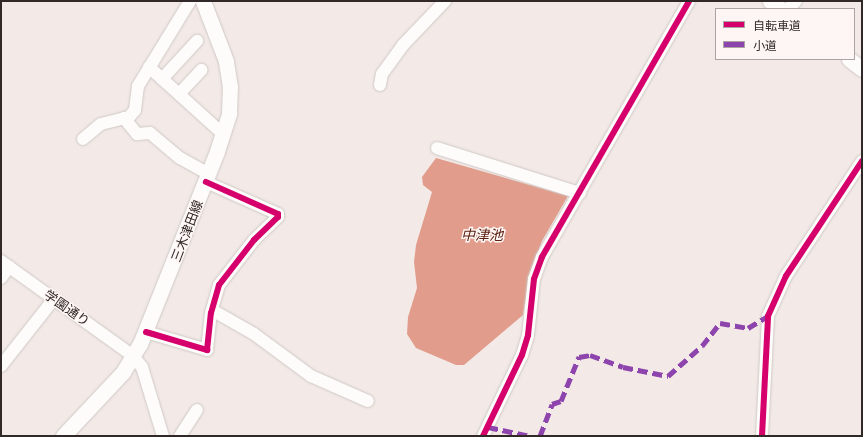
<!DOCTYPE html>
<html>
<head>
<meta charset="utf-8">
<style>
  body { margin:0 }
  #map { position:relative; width:863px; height:437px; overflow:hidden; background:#f3eae7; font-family:"Exo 2","Noto Sans JP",sans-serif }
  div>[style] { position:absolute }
  .water>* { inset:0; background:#e19c8b }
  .roads { filter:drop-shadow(0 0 1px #cfc8c5) drop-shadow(0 0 1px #cfc8c5) }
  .minor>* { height:12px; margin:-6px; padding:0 6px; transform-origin:6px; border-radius:6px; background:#fdfcfb }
  .major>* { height:15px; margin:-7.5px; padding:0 7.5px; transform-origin:7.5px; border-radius:7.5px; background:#fdfcfb }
  .quiet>* { height:5px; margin-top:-2.5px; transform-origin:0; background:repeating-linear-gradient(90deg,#8e44ad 0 10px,transparent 0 15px) }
  .cycleway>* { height:6px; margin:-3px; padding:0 3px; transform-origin:3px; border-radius:3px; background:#d6006c }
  span { translate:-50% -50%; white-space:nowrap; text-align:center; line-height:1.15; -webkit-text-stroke:3px #fef6f4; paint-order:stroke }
  .street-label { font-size:13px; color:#302927 }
  .water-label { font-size:14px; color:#5c2011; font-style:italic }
  .frame { position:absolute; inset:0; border:2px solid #302927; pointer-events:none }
  .legend { position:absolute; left:715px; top:8px; width:140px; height:52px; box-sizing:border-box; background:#fef6f4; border:1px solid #aca4a2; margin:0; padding:5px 7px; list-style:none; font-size:12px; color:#302927 }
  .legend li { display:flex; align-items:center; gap:8px; height:20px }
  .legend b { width:20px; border:1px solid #aca4a2 }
</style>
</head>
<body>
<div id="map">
  <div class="water">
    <i style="clip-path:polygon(436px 158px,568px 196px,542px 241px,529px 277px,523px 315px,464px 365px,456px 365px,416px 348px,407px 334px,408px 317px,417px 288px,414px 262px,416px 245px,432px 192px,423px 185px,422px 177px)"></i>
  </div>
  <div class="roads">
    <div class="minor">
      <i style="left:788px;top:9px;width:11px;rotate:-45deg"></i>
      <i style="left:149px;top:67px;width:100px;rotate:42.2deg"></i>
      <i style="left:162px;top:79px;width:52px;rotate:-47.4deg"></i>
      <i style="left:380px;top:85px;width:11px;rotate:-80deg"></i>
      <i style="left:382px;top:74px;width:36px;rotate:-54deg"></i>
      <i style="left:403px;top:45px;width:61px;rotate:-46.3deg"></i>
      <i style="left:179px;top:94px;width:33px;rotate:-47deg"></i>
      <i style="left:124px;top:118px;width:21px;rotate:51deg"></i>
      <i style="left:137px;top:134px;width:13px;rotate:-4deg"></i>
      <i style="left:150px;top:133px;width:39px;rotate:40deg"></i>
      <i style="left:180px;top:158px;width:33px;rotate:29deg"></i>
      <i style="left:83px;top:139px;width:23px;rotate:-40deg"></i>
      <i style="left:101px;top:124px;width:29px;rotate:-14deg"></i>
      <i style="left:129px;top:117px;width:9px;rotate:-49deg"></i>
      <i style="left:135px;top:110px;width:24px;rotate:-83deg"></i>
      <i style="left:138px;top:86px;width:100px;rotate:-58.5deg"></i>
      <i style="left:437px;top:148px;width:150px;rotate:17.5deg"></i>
      <i style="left:1px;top:261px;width:163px;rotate:35.7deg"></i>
      <i style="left:133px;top:356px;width:14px;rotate:51deg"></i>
      <i style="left:142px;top:367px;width:72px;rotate:73.1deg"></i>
      <i style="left:1px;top:278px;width:14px;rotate:-54deg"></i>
      <i style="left:212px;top:310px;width:48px;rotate:29.7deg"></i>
      <i style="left:254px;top:334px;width:71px;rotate:36.4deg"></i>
      <i style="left:311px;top:376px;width:62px;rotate:23.7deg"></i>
      <i style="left:146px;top:332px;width:64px;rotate:16.4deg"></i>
      <i style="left:207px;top:350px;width:37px;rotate:-84deg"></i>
      <i style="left:211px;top:313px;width:29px;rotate:-74deg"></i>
      <i style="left:219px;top:285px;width:57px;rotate:-52.1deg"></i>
      <i style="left:254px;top:240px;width:33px;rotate:-44deg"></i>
      <i style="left:278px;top:217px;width:3px;rotate:-90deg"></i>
      <i style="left:278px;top:214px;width:79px;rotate:-156deg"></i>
      <i style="left:1px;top:366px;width:85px;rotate:-51.7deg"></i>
      <i style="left:180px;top:436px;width:31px;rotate:-57deg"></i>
      <i style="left:483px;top:436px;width:90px;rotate:-64.3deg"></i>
      <i style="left:522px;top:355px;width:21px;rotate:-73deg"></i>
      <i style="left:528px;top:335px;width:56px;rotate:-83.9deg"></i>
      <i style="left:534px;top:279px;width:23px;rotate:-70deg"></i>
      <i style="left:542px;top:257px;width:295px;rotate:-60.1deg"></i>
      <i style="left:762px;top:436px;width:120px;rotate:-87.1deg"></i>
      <i style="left:768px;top:316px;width:44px;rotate:-65.8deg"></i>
      <i style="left:786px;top:276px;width:138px;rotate:-56.5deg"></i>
    </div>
    <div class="major">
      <i style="left:770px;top:1px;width:14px;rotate:36deg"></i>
      <i style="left:849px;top:59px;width:16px;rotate:38deg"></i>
      <i style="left:63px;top:436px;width:88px;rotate:-46.8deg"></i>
      <i style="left:123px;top:372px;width:33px;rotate:-59deg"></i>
      <i style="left:140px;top:344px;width:208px;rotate:-68.2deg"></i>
      <i style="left:217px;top:151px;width:40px;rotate:-72deg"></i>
      <i style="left:229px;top:113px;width:26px;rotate:-88deg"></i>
      <i style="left:230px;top:87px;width:26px;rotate:-99deg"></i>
      <i style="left:226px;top:61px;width:64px;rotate:-111deg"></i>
    </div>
  </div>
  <div class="quiet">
    <i style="left:488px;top:427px;width:43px;rotate:12.1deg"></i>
    <i style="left:540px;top:436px;width:34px;rotate:-69deg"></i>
    <i style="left:552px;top:404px;width:9px;rotate:-18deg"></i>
    <i style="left:561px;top:401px;width:48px;rotate:-67.8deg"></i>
    <i style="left:579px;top:357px;width:11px;rotate:-10deg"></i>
    <i style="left:590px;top:355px;width:35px;rotate:20deg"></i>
    <i style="left:623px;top:367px;width:46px;rotate:11.3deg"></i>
    <i style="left:668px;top:376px;width:45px;rotate:-41.4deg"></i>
    <i style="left:702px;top:346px;width:29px;rotate:-52deg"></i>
    <i style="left:720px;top:323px;width:28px;rotate:10deg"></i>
    <i style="left:748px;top:328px;width:23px;rotate:-31deg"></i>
  </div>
  <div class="cycleway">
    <i style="left:146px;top:332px;width:64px;rotate:16.4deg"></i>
    <i style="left:207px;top:350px;width:37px;rotate:-84deg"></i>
    <i style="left:211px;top:313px;width:29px;rotate:-74deg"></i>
    <i style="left:219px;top:285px;width:57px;rotate:-52.1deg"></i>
    <i style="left:254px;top:240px;width:33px;rotate:-44deg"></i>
    <i style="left:278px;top:217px;width:3px;rotate:-90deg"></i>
    <i style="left:278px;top:214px;width:79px;rotate:-156deg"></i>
    <i style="left:483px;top:436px;width:90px;rotate:-64.3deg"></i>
    <i style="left:522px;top:355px;width:21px;rotate:-73deg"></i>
    <i style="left:528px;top:335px;width:56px;rotate:-83.9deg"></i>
    <i style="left:534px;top:279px;width:23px;rotate:-70deg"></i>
    <i style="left:542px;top:257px;width:295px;rotate:-60.1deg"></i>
    <i style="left:762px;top:436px;width:120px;rotate:-87.1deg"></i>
    <i style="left:768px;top:316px;width:44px;rotate:-65.8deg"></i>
    <i style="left:786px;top:276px;width:138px;rotate:-56.5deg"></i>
  </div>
  <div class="street-label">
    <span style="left:187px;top:231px;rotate:-69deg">三木津田線</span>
    <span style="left:67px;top:308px;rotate:35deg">学園通り</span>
  </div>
  <div class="water-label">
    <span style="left:482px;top:235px">中津池</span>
  </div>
  <div class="frame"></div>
  <ul class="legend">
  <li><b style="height:5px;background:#d6006c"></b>自転車道</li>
  <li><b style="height:5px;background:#8e44ad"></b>小道</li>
  </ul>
</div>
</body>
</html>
